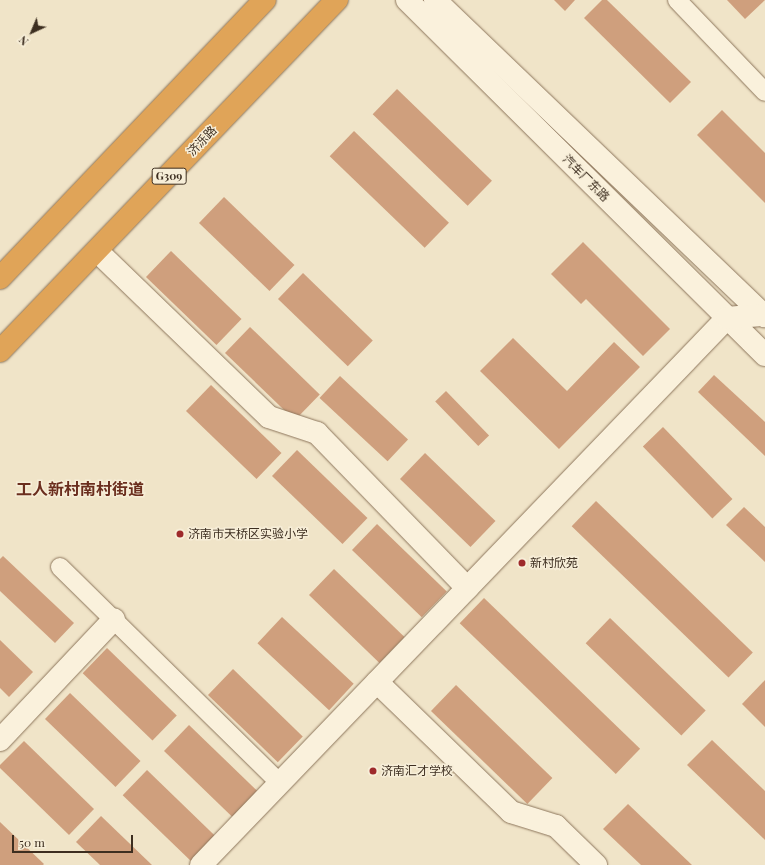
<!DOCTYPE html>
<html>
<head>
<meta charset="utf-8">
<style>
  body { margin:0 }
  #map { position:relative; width:765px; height:865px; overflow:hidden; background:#f0e4c8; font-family:"Playfair Display","Noto Sans SC",serif }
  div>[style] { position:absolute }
  .building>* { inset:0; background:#cf9f7d; transform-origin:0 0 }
  .roads { filter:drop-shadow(0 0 1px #8d765c) drop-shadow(0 0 1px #8d765c) }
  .street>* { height:18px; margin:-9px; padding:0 9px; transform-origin:9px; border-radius:9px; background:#faf1dc }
  .secondary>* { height:22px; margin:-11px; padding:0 11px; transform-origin:11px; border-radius:11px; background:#faf1dc }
  .highway>* { height:22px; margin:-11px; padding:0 11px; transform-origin:11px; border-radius:11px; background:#e0a458 }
  .dots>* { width:11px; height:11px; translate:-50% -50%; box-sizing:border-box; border:2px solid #f7eed8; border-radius:50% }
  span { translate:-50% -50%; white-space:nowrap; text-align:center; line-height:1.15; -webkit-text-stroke:3px #f7eed8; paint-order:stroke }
  .shield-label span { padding:1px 3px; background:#f7eed8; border:1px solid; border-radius:3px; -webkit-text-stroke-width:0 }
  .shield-label { font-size:11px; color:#3d2e20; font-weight:700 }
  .street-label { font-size:12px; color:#3d2e20 }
  .poi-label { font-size:12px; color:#3d2e20 }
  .left { translate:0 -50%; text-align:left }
  .district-label { font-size:16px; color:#6b2e1e; font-weight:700 }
  .north { position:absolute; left:12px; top:12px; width:40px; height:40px; -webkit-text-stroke:3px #f7eed8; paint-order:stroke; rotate:224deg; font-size:11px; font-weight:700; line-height:16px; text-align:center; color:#3d2e20 }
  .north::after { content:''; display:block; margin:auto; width:14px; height:18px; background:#3d2e20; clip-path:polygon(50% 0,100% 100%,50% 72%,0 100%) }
  .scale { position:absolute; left:12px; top:835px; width:121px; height:18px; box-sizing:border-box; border:2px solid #3d2e20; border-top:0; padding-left:5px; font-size:12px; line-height:14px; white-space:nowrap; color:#3d2e20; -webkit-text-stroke:3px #f7eed8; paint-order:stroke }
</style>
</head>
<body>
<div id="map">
  <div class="building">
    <i style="clip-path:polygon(554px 0,575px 0,565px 11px)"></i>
    <i style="clip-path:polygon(602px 0,607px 0,691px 82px,670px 103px,584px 18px)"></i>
    <i style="clip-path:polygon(727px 0,765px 0,745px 19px)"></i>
    <i style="left:397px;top:89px;width:132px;height:35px;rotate:44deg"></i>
    <i style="clip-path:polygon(722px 110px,765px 153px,765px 203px,697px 135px)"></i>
    <i style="left:354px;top:131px;width:132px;height:35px;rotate:44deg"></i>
    <i style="left:224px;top:197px;width:98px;height:36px;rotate:44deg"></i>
    <i style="clip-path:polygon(583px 242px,670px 329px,643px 356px,586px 299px,581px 304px,551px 274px)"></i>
    <i style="left:171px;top:251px;width:98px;height:36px;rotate:44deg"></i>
    <i style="left:303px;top:273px;width:97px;height:36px;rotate:44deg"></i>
    <i style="left:250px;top:327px;width:97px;height:36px;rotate:44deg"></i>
    <i style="clip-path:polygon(513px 338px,567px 391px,614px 342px,640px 367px,559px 449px,480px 371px)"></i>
    <i style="clip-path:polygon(714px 375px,765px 422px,765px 456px,698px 392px)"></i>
    <i style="left:340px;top:376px;width:93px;height:30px;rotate:43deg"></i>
    <i style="left:211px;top:385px;width:98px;height:36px;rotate:44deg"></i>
    <i style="left:446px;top:391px;width:62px;height:15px;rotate:46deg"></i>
    <i style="left:663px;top:427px;width:100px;height:28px;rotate:46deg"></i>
    <i style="left:297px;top:450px;width:98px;height:36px;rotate:44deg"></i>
    <i style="left:425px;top:453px;width:98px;height:36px;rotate:44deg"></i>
    <i style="left:596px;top:501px;width:218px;height:35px;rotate:44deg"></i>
    <i style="clip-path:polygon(744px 507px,765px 527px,765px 562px,726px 525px)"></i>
    <i style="left:377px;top:524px;width:97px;height:36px;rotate:44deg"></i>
    <i style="clip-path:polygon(3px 556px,74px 623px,55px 643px,0 591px,0 559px)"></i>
    <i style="left:334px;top:569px;width:98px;height:36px;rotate:44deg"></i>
    <i style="left:484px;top:598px;width:217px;height:35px;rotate:44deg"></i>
    <i style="left:282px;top:617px;width:98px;height:36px;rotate:43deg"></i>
    <i style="left:610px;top:618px;width:133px;height:35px;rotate:44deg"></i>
    <i style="clip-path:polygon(0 640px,33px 672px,9px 697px,0 688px)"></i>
    <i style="left:107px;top:648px;width:97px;height:35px;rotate:44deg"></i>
    <i style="left:233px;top:669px;width:97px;height:36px;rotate:44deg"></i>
    <i style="clip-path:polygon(765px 680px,765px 727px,742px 704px)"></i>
    <i style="left:456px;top:685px;width:134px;height:36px;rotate:44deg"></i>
    <i style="left:70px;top:693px;width:98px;height:36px;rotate:44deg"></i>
    <i style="left:189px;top:725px;width:98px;height:36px;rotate:44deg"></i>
    <i style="clip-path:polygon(712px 740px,765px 791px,765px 840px,687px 765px)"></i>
    <i style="clip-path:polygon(24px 741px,94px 809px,69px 835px,0 768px,0 765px)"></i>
    <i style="left:147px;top:770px;width:97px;height:35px;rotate:44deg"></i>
    <i style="clip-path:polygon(628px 804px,692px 865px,641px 865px,603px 829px)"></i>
    <i style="clip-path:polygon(101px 816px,152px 865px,100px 865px,76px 842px)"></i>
    <i style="clip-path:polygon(0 822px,44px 864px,43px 865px,0 865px)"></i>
  </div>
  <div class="roads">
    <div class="street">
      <i style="left:677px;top:0;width:127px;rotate:46.3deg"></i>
      <i style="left:60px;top:567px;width:308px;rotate:44.5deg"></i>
    </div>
    <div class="secondary">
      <i style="left:407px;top:0;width:504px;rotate:44.76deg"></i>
      <i style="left:435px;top:0;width:457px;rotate:43.8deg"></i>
      <i style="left:97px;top:251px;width:239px;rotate:44deg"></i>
      <i style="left:269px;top:417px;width:51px;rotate:18.4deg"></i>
      <i style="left:317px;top:433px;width:216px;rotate:45.9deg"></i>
      <i style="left:377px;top:682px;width:187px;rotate:44.1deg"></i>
      <i style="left:511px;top:812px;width:47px;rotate:17.3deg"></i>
      <i style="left:556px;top:826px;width:56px;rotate:44.3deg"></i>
      <i style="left:0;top:740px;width:166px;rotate:-46.7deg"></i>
      <i style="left:201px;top:865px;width:759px;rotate:-46.12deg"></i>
      <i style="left:727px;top:318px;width:37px;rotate:-5deg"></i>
    </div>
    <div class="highway">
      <i style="left:0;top:278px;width:384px;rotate:-46.4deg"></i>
      <i style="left:0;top:351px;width:487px;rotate:-46.2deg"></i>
    </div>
  </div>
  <div class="dots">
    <i style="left:180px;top:534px;background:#9e2a2b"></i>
    <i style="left:522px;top:563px;background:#9e2a2b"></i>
    <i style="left:373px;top:771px;background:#9e2a2b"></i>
  </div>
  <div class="shield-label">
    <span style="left:169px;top:176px">G309</span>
  </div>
  <div class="street-label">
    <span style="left:202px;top:141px;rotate:-46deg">济泺路</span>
    <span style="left:586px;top:178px;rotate:45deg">汽车厂东路</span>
  </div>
  <div class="poi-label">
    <span class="left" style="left:188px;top:534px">济南市天桥区实验小学</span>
    <span class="left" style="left:530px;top:563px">新村欣苑</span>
    <span class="left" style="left:381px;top:771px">济南汇才学校</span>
  </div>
  <div class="district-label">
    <span style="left:80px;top:489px">工人新村南村街道</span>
  </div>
  <div class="north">N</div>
  <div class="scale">50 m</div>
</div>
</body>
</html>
